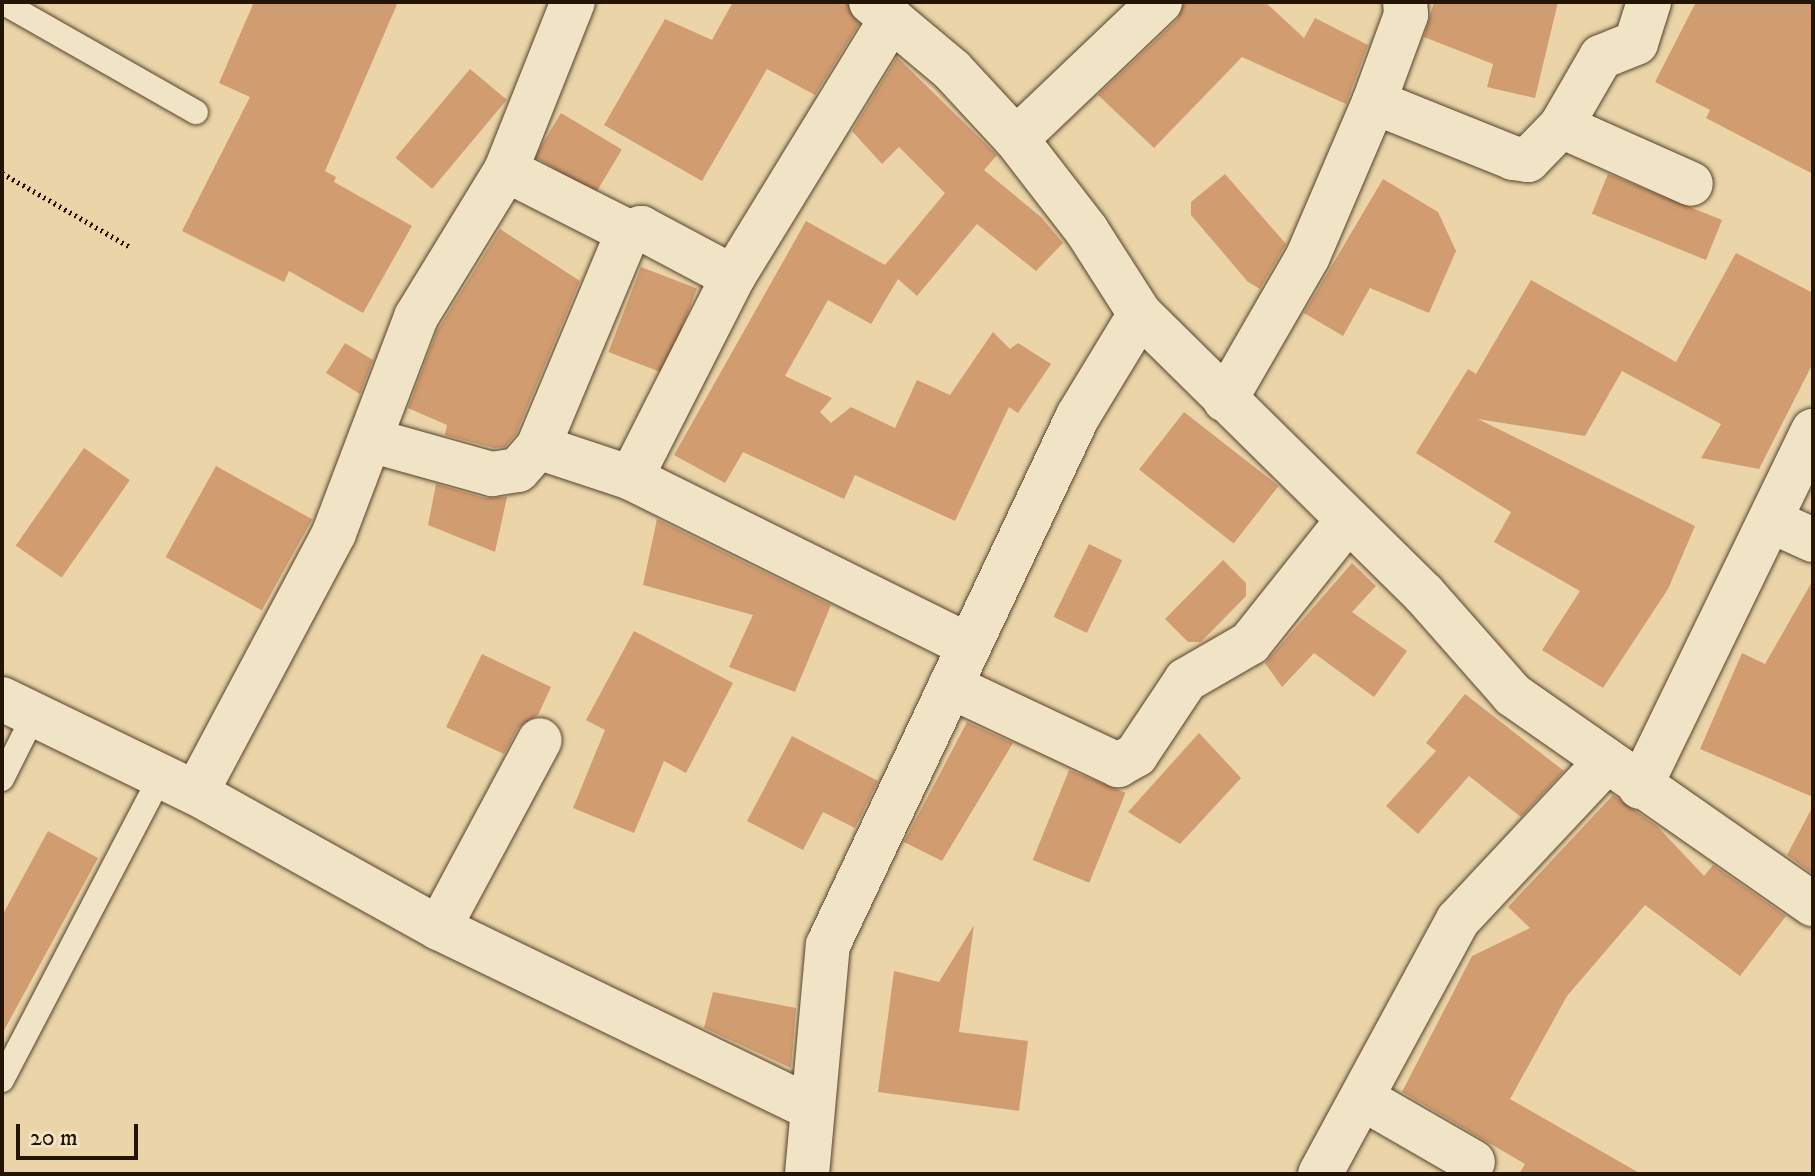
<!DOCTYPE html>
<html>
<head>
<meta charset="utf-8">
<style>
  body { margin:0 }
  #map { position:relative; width:1815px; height:1176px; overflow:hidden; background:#ead4a8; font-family:"IM FELL DW Pica",serif }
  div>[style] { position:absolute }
  .building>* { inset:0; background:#d29c71; transform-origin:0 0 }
  .path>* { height:5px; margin-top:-2.5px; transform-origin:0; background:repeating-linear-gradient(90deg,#241403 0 2px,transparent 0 6px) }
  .roads { filter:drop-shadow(0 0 2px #56442c) drop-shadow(0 0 2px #56442c) }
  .lane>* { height:24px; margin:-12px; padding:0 12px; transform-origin:12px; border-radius:12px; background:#f1e3c6 }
  .street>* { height:44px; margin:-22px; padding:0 22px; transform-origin:22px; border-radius:22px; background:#f1e3c6 }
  span { translate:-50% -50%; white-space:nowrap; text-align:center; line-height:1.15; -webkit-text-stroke:8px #f1e3c6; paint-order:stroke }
  .frame { position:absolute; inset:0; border:4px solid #241403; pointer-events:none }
  .scale { position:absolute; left:16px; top:1124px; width:122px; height:36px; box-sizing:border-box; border:4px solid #241403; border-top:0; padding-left:10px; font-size:24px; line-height:28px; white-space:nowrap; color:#241403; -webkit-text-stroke:6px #f1e3c6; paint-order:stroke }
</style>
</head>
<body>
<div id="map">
  <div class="building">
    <i style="clip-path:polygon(254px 2px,398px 2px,325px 171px,336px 177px,334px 182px,412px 226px,363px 313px,289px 271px,284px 282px,182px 231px,250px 97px,219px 83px)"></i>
    <i style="clip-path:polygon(733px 2px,847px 2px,859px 24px,815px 95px,767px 69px,702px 181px,604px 125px,665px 19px,712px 40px)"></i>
    <i style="clip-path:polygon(1184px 2px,1265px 2px,1304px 38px,1315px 18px,1368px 45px,1346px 104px,1242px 57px,1154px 148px,1098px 95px,1177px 20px)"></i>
    <i style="clip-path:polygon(1434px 2px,1558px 2px,1535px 98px,1487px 87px,1493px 64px,1424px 37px)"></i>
    <i style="clip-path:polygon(1696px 2px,1813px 2px,1813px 174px,1706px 118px,1710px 110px,1655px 82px)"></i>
    <i style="clip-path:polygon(897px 57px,997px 155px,984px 170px,1041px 217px,1063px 243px,1036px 271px,977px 224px,917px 296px,898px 279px,871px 324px,828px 300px,785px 376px,832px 398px,820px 412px,831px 423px,851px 407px,895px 428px,917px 380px,950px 395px,993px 332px,1010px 349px,1018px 343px,1051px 364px,1018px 413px,1009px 407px,955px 521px,855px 475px,844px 499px,743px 452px,725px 483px,674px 455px,806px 221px,885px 265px,945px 193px,899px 147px,882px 164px,852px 131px)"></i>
    <i style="left:470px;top:69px;width:48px;height:116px;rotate:40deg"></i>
    <i style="left:561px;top:113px;width:71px;height:51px;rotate:31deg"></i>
    <i style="clip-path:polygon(1225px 174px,1286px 244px,1260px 289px,1248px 282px,1191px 215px,1191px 202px)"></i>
    <i style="left:1608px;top:174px;width:123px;height:43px;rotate:22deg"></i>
    <i style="clip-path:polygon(1383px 179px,1438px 212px,1456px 251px,1429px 313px,1370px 288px,1343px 336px,1304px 313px)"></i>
    <i style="clip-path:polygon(500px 229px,580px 281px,516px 434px,505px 447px,494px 448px,445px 435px,447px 425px,408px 408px,437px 331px)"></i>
    <i style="clip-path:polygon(1736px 253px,1813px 293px,1813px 363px,1759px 469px,1701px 458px,1721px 424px,1622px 371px,1585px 436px,1478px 419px,1695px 526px,1668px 589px,1603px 688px,1542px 650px,1580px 591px,1494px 542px,1511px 512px,1416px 453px,1468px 369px,1476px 374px,1531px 280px,1676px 362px)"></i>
    <i style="left:641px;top:267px;width:60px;height:91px;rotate:21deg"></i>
    <i style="clip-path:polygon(345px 343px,373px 360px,360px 394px,326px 373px)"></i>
    <i style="left:1184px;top:412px;width:120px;height:73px;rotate:38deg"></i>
    <i style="left:84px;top:448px;width:56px;height:119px;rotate:35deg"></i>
    <i style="left:216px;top:466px;width:110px;height:104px;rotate:29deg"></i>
    <i style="clip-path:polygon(436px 484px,485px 498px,507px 497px,495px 552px,428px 525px)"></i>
    <i style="clip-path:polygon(657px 519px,831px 605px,795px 692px,729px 667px,753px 615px,643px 585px)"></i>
    <i style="left:1089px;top:544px;width:37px;height:81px;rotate:26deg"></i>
    <i style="clip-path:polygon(1223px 560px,1246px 583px,1246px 596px,1201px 642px,1188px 642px,1165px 619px)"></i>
    <i style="clip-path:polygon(1352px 563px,1376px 586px,1352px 612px,1407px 651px,1374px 697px,1314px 653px,1282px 687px,1265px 663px)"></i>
    <i style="clip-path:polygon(1813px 580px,1813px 797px,1700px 749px,1742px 653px,1765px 664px)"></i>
    <i style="clip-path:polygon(634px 631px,733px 683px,686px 773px,664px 761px,634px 833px,573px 808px,605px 730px,586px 720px)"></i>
    <i style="clip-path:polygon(482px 654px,551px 687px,538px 715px,518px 728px,504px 754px,446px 727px)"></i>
    <i style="clip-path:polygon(1465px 694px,1564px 771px,1521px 817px,1469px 776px,1418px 834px,1386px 806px,1436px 751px,1426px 743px)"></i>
    <i style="clip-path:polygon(967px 722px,1013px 743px,942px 861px,904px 842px)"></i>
    <i style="clip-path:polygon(1199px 733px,1241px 778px,1180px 844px,1128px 812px)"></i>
    <i style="clip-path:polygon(792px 736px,878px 781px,855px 828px,823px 812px,803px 850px,747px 821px)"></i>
    <i style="left:1069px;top:770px;width:61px;height:97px;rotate:22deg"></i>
    <i style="clip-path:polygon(1613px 795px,1657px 826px,1704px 876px,1713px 865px,1786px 916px,1740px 976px,1645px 905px,1567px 996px,1510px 1099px,1641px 1174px,1519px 1174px,1525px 1164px,1402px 1092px,1472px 956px,1530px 928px,1508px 907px)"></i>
    <i style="clip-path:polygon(1813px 806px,1813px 874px,1787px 855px)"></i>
    <i style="clip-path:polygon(48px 831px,98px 858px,2px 1034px,2px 916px)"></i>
    <i style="clip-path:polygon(974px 925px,959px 1032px,1028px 1041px,1019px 1111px,878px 1092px,894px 971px,939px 982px)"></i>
    <i style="clip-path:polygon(713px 992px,796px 1008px,791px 1068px,704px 1028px)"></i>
  </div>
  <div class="path">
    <i style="left:2px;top:173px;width:148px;rotate:30deg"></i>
  </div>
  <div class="roads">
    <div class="lane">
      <i style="left:2px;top:2px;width:223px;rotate:29.6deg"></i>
      <i style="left:2px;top:779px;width:72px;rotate:-63.4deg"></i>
      <i style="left:2px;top:1080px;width:343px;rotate:-62.4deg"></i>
    </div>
    <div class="street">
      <i style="left:871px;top:2px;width:106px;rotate:40deg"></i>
      <i style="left:952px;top:70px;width:94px;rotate:47.2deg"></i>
      <i style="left:1016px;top:139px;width:116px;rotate:52.3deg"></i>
      <i style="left:1087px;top:231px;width:98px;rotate:57.4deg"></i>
      <i style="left:1140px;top:314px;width:399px;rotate:44.6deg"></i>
      <i style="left:1424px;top:594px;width:135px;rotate:48.6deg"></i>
      <i style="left:1513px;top:695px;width:366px;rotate:34.9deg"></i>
      <i style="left:1374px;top:102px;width:150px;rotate:21.9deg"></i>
      <i style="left:1513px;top:158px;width:15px;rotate:8deg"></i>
      <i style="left:1528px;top:160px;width:47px;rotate:-45.9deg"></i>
      <i style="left:1561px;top:126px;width:80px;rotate:-59.9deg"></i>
      <i style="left:1601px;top:57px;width:38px;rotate:-22deg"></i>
      <i style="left:1636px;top:43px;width:43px;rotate:-72.4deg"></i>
      <i style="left:1561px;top:126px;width:142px;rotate:24deg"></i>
      <i style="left:1016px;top:139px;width:199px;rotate:-43.6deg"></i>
      <i style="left:506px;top:170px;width:137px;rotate:26.9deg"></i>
      <i style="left:628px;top:232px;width:14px;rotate:-17deg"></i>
      <i style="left:641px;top:228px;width:104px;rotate:28deg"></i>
      <i style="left:1225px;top:400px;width:166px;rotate:-60deg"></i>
      <i style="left:1308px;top:256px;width:168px;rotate:-66.8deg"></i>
      <i style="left:1374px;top:102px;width:93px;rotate:-69.8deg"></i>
      <i style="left:1406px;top:15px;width:13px;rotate:-94deg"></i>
      <i style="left:370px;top:440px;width:127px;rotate:15.6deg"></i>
      <i style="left:492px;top:474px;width:26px;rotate:-9deg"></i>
      <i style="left:518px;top:470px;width:30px;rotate:-49deg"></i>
      <i style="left:538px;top:447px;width:233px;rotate:-67.3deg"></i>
      <i style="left:538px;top:447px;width:98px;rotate:18.4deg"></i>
      <i style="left:631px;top:478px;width:377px;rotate:26.4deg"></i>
      <i style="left:631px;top:478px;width:225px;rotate:-63.1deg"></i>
      <i style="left:733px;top:277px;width:303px;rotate:-58.5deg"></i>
      <i style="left:1771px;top:521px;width:46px;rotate:24.3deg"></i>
      <i style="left:950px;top:686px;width:186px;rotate:25.2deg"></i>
      <i style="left:1118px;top:765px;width:21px;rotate:-29deg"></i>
      <i style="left:1136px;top:755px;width:90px;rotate:-56.3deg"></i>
      <i style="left:1186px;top:680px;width:74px;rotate:-30deg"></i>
      <i style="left:1250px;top:643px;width:157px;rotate:-51.5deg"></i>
      <i style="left:2px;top:699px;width:216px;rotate:25.9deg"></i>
      <i style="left:196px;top:793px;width:278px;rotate:29.1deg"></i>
      <i style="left:439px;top:928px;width:413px;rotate:25.8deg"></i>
      <i style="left:1640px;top:787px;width:396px;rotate:-64.1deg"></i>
      <i style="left:196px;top:793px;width:294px;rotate:-62deg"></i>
      <i style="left:334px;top:533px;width:231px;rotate:-69.2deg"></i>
      <i style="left:416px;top:317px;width:172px;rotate:-58.5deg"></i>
      <i style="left:506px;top:170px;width:181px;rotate:-68.3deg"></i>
      <i style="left:439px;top:928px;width:213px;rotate:-61.8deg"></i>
      <i style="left:1362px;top:1098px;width:128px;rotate:30deg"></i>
      <i style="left:807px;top:1174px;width:230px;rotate:-84.8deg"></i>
      <i style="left:828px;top:945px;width:585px;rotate:-64.71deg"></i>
      <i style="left:1078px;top:416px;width:119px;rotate:-58.7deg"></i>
      <i style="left:1320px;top:1174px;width:289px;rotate:-61.5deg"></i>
      <i style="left:1458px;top:920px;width:216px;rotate:-46.9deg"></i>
    </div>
  </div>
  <div class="frame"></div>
  <div class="scale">20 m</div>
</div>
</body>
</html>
